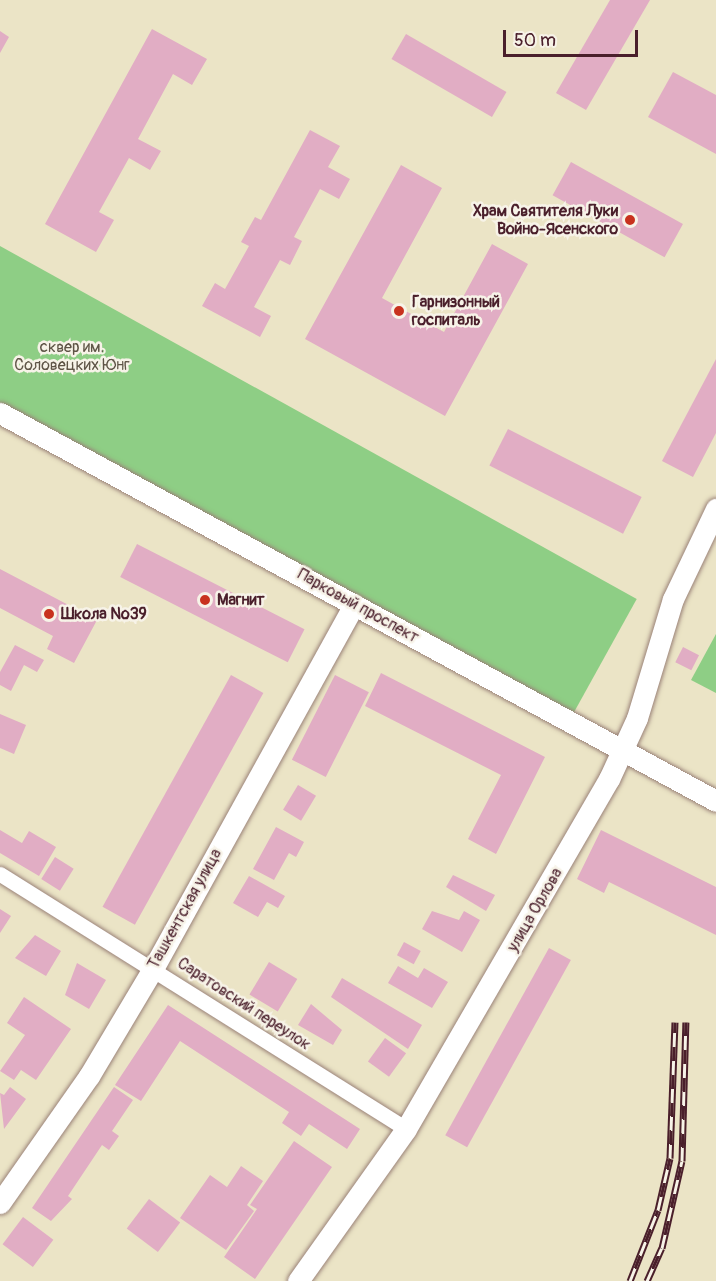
<!DOCTYPE html>
<html>
<head>
<meta charset="utf-8">
<style>
  body { margin:0 }
  #map { position:relative; width:716px; height:1281px; overflow:hidden; background:#ebe4c6; font-family:Pangolin,sans-serif }
  div>[style] { position:absolute }
  .green>* { inset:0; background:#8ece85; transform-origin:0 0 }
  .building>* { inset:0; background:#e1adc4; transform-origin:0 0 }
  .roads { filter:drop-shadow(0 0 2px #9a8278) drop-shadow(0 0 2px #9a8278) }
  .street>* { height:15px; margin:-7.5px; padding:0 7.5px; transform-origin:7.5px; border-radius:7.5px; background:#fff }
  .secondary>* { height:21px; margin:-10.5px; padding:0 10.5px; transform-origin:10.5px; border-radius:10.5px; background:#fff }
  .rail>* { height:7px; margin-top:-3.5px; transform-origin:0; background:repeating-linear-gradient(90deg,#f7f3e8 0 14px,#4a1f2b 0 28px); box-sizing:border-box; border-block:2px solid #4a1f2b }
  .dots>* { width:16px; height:16px; translate:-50% -50%; box-sizing:border-box; border:3px solid #f7f3e8; border-radius:50% }
  span { translate:-50% -50%; white-space:nowrap; text-align:center; line-height:1.15; -webkit-text-stroke:5px #f7f3e8; paint-order:stroke }
  .poi-label { font-size:16px; color:#4a1f2b; font-weight:700 }
  .right { translate:-100% -50%; text-align:right }
  .left { translate:0 -50%; text-align:left }
  .park-label { font-size:16px; color:#5e5446 }
  .street-label { font-size:16px; color:#4a1f2b }
  .scale { position:absolute; left:503px; top:30px; width:135px; height:27px; box-sizing:border-box; border:3px solid #4a1f2b; border-top:0; padding-left:8px; font-size:18px; line-height:21px; white-space:nowrap; color:#4a1f2b; -webkit-text-stroke:4px #f7f3e8; paint-order:stroke }
</style>
</head>
<body>
<div id="map">
  <div class="green">
    <i style="left:0;top:246px;width:728px;height:142px;rotate:29deg"></i>
    <i style="clip-path:polygon(716px 634px,716px 693px,691px 680px)"></i>
  </div>
  <div class="building">
    <i style="clip-path:polygon(610px 0,650px 0,586px 110px,556px 93px)"></i>
    <i style="clip-path:polygon(152px 29px,207px 59px,192px 85px,173px 74px,138px 139px,161px 151px,150px 170px,129px 158px,99px 212px,114px 220px,96px 252px,45px 224px)"></i>
    <i style="clip-path:polygon(0 31px,9px 37px,0 53px)"></i>
    <i style="left:406px;top:34px;width:116px;height:29px;rotate:30deg"></i>
    <i style="clip-path:polygon(673px 72px,716px 95px,716px 154px,648px 117px)"></i>
    <i style="clip-path:polygon(310px 130px,340px 146px,328px 167px,350px 179px,339px 199px,320px 189px,294px 237px,302px 241px,290px 265px,280px 260px,254px 307px,271px 316px,260px 337px,202px 306px,215px 283px,225px 289px,249px 246px,241px 242px,255px 217px,261px 220px)"></i>
    <i style="left:571px;top:162px;width:128px;height:38px;rotate:29deg"></i>
    <i style="clip-path:polygon(401px 165px,442px 188px,382px 298px,444px 332px,492px 244px,528px 264px,445px 416px,305px 339px)"></i>
    <i style="clip-path:polygon(716px 359px,716px 433px,693px 477px,662px 461px)"></i>
    <i style="left:508px;top:429px;width:150px;height:41px;rotate:27deg"></i>
    <i style="left:137px;top:544px;width:188px;height:37px;rotate:27deg"></i>
    <i style="clip-path:polygon(0 569px,97px 620px,74px 663px,47px 649px,53px 636px,0 608px)"></i>
    <i style="clip-path:polygon(15px 645px,44px 660px,37px 672px,24px 665px,11px 691px,0 685px,0 672px)"></i>
    <i style="left:683px;top:647px;width:18px;height:17px;rotate:27deg"></i>
    <i style="clip-path:polygon(381px 673px,545px 757px,496px 854px,468px 839px,501px 775px,365px 706px)"></i>
    <i style="left:231px;top:675px;width:37px;height:265px;rotate:29deg"></i>
    <i style="left:335px;top:675px;width:38px;height:95px;rotate:27deg"></i>
    <i style="clip-path:polygon(0 714px,26px 725px,14px 754px,0 748px)"></i>
    <i style="left:298px;top:785px;width:21px;height:29px;rotate:31deg"></i>
    <i style="clip-path:polygon(276px 827px,304px 842px,296px 857px,289px 853px,274px 880px,253px 869px)"></i>
    <i style="clip-path:polygon(0 830px,22px 843px,29px 831px,56px 847px,39px 876px,0 853px)"></i>
    <i style="clip-path:polygon(601px 830px,716px 887px,716px 935px,609px 882px,604px 893px,577px 879px)"></i>
    <i style="left:55px;top:857px;width:22px;height:26px;rotate:32deg"></i>
    <i style="clip-path:polygon(453px 875px,495px 895px,486px 911px,446px 887px)"></i>
    <i style="clip-path:polygon(249px 876px,285px 896px,278px 908px,267px 902px,258px 917px,233px 903px)"></i>
    <i style="clip-path:polygon(0 909px,11px 916px,0 933px)"></i>
    <i style="clip-path:polygon(432px 911px,459px 920px,464px 911px,480px 920px,462px 952px,422px 929px)"></i>
    <i style="clip-path:polygon(35px 935px,61px 951px,46px 976px,15px 958px)"></i>
    <i style="left:404px;top:942px;width:19px;height:15px;rotate:28deg"></i>
    <i style="left:549px;top:948px;width:25px;height:214px;rotate:29deg"></i>
    <i style="left:269px;top:962px;width:33px;height:38px;rotate:31deg"></i>
    <i style="clip-path:polygon(77px 963px,106px 980px,89px 1009px,65px 995px)"></i>
    <i style="clip-path:polygon(398px 966px,418px 978px,424px 968px,448px 982px,432px 1008px,388px 983px)"></i>
    <i style="clip-path:polygon(342px 978px,422px 1025px,408px 1049px,331px 997px)"></i>
    <i style="clip-path:polygon(24px 997px,71px 1029px,36px 1080px,21px 1070px,14px 1080px,0 1071px,25px 1035px,7px 1023px)"></i>
    <i style="clip-path:polygon(311px 1004px,342px 1030px,333px 1045px,298px 1025px)"></i>
    <i style="clip-path:polygon(168px 1005px,360px 1129px,347px 1149px,309px 1124px,301px 1136px,282px 1123px,289px 1112px,180px 1041px,141px 1101px,115px 1085px)"></i>
    <i style="left:385px;top:1038px;width:26px;height:29px;rotate:36deg"></i>
    <i style="clip-path:polygon(10px 1087px,26px 1099px,4px 1129px,0 1093px,4px 1095px)"></i>
    <i style="clip-path:polygon(114px 1087px,133px 1100px,112px 1131px,119px 1136px,109px 1150px,102px 1145px,68px 1196px,72px 1199px,51px 1221px,32px 1208px)"></i>
    <i style="clip-path:polygon(294px 1141px,332px 1167px,255px 1279px,224px 1257px,257px 1209px,250px 1205px)"></i>
    <i style="clip-path:polygon(241px 1166px,263px 1181px,247px 1205px,254px 1211px,226px 1250px,180px 1218px,210px 1175px,227px 1187px)"></i>
    <i style="left:149px;top:1199px;width:39px;height:37px;rotate:37deg"></i>
    <i style="left:23px;top:1217px;width:38px;height:34px;rotate:37deg"></i>
  </div>
  <div class="roads">
    <div class="street">
      <i style="left:0;top:874px;width:479px;rotate:32.1deg"></i>
    </div>
    <div class="secondary">
      <i style="left:0;top:413px;width:814px;rotate:28.45deg"></i>
      <i style="left:0;top:1203px;width:155px;rotate:-55deg"></i>
      <i style="left:89px;top:1076px;width:127px;rotate:-59.2deg"></i>
      <i style="left:154px;top:967px;width:414px;rotate:-61.1deg"></i>
      <i style="left:298px;top:1281px;width:186px;rotate:-54.6deg"></i>
      <i style="left:406px;top:1129px;width:405px;rotate:-59.9deg"></i>
      <i style="left:609px;top:779px;width:67px;rotate:-65.3deg"></i>
      <i style="left:637px;top:718px;width:124px;rotate:-73.2deg"></i>
      <i style="left:673px;top:599px;width:100px;rotate:-64.5deg"></i>
    </div>
  </div>
  <div class="rail">
    <i style="left:630px;top:1281px;width:76px;rotate:-68.5deg"></i>
    <i style="left:658px;top:1210px;width:53px;rotate:-77deg"></i>
    <i style="left:670px;top:1158px;width:136px;rotate:-87.9deg"></i>
    <i style="left:647px;top:1281px;width:36px;rotate:-66deg"></i>
    <i style="left:662px;top:1248px;width:89px;rotate:-77.1deg"></i>
    <i style="left:682px;top:1161px;width:139px;rotate:-88.4deg"></i>
  </div>
  <div class="dots">
    <i style="left:630px;top:220px;background:#c8321e"></i>
    <i style="left:399px;top:311px;background:#c8321e"></i>
    <i style="left:205px;top:600px;background:#c8321e"></i>
    <i style="left:49px;top:614px;background:#c8321e"></i>
  </div>
  <div class="poi-label">
    <span class="right" style="left:618px;top:220px">Храм Святителя Луки<br>Войно-Ясенского</span>
    <span class="left" style="left:412px;top:311px">Гарнизонный<br>госпиталь</span>
    <span class="left" style="left:217px;top:600px">Магнит</span>
    <span class="left" style="left:61px;top:614px">Школа №39</span>
  </div>
  <div class="park-label">
    <span style="left:72px;top:356px">сквер им.<br>Соловецких Юнг</span>
  </div>
  <div class="street-label">
    <span style="left:358px;top:606px;rotate:29deg">Парковый проспект</span>
    <span style="left:185px;top:909px;rotate:-61deg">Ташкентская улица</span>
    <span style="left:535px;top:910px;rotate:-60deg">улица Орлова</span>
    <span style="left:244px;top:1004px;rotate:33deg">Саратовский переулок</span>
  </div>
  <div class="scale">50 m</div>
</div>
</body>
</html>
